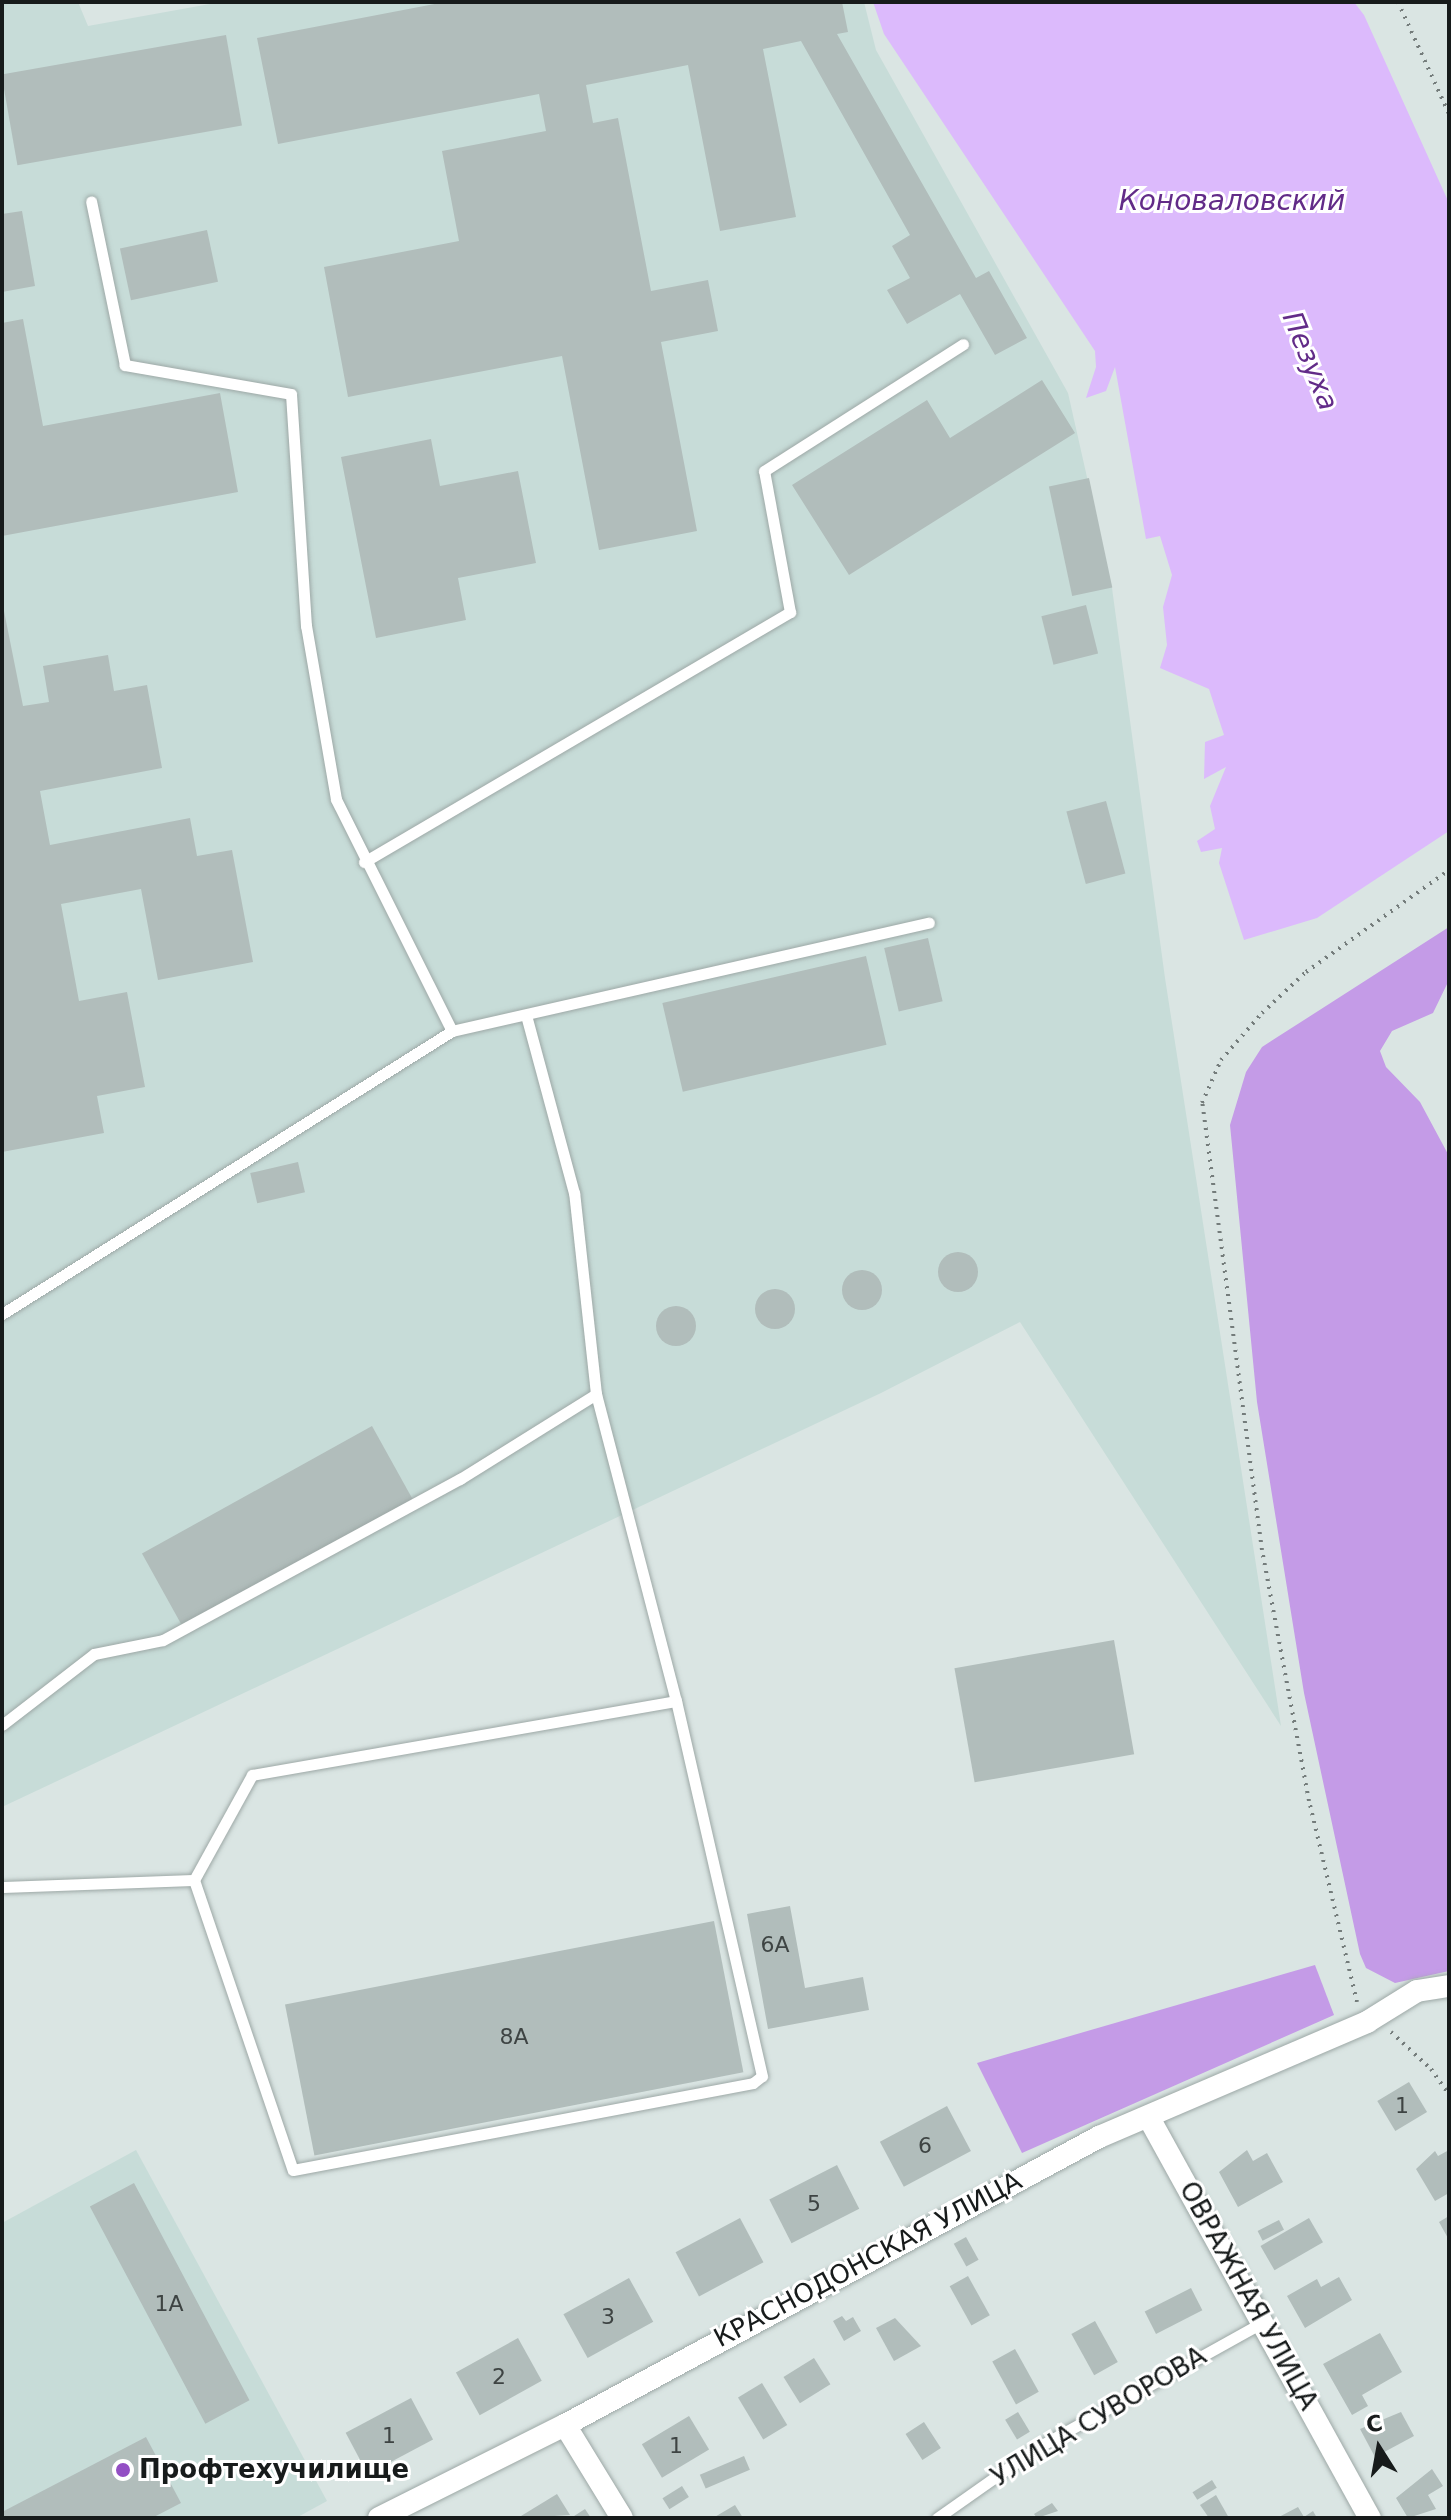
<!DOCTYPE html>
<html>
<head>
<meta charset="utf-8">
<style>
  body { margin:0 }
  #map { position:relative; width:1451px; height:2520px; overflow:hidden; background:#dae5e3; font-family:"DejaVu Sans",sans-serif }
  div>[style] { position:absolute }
  .built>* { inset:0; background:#c7dcd8 }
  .green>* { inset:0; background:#c49be7 }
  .water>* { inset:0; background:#dcbafc }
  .building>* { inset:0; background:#b1bdbb; transform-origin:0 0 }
  .round { border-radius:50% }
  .path>* { height:4px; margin-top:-2px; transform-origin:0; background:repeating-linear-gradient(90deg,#747c7b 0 2px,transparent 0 8px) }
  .roads { filter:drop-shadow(0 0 2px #9da8a6) drop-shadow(0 0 2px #9da8a6) }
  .lane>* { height:11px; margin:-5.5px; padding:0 5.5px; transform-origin:5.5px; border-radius:5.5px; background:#fff }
  .street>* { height:22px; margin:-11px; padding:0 11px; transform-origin:11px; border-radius:11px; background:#fff }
  .dots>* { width:22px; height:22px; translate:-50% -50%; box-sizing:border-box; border:4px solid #fff; border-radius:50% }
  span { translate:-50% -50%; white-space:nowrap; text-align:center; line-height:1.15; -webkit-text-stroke:6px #fff; paint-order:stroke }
  .number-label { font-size:22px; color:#3e4443 }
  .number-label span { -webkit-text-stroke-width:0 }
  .street-label { font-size:26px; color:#171b1b }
  .poi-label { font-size:26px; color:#171b1b; font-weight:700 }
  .left { translate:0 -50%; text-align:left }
  .water-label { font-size:28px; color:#622b88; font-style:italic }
  .frame { position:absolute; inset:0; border:4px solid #171b1b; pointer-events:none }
  .north { position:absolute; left:1339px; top:2408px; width:80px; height:80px; -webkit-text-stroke:6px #fff; paint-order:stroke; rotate:349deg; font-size:22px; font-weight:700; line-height:32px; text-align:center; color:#171b1b }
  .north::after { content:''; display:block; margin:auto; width:28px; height:36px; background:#171b1b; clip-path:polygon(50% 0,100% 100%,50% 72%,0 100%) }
</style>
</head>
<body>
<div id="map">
  <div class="built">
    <i style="clip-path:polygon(2px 2px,78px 2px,88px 26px,221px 2px,864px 2px,876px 50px,1068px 393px,1112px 588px,1165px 978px,1281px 1726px,1020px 1322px,881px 1393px,2px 1807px)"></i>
    <i style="clip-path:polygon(136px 2150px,327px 2501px,296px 2518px,2px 2518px,2px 2223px)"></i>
  </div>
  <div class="green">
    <i style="clip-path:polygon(1449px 927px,1449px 980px,1433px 1013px,1392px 1031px,1380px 1051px,1386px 1067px,1420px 1102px,1449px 1156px,1449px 1971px,1395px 1983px,1366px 1968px,1360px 1954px,1304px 1693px,1257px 1402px,1230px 1125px,1246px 1072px,1262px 1047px)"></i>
    <i style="clip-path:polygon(1315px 1965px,1334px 2015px,1022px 2153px,977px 2063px)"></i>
  </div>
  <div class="water">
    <i style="clip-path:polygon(873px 2px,1354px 2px,1364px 15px,1449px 203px,1449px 831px,1317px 918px,1244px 940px,1219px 863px,1222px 848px,1201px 852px,1197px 841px,1215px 829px,1210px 806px,1226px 767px,1204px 779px,1205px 742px,1224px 735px,1209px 689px,1160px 668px,1167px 645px,1163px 607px,1172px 575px,1160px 536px,1146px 539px,1115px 367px,1106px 391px,1086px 398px,1096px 367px,1095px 351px,884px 34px)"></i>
  </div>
  <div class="building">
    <i style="clip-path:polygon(445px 2px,842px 2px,848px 32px,837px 34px,976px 278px,989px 271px,1027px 338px,995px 355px,960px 294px,907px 324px,887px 290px,910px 278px,892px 246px,910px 235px,801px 41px,763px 49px,796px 217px,720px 231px,688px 65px,586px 85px,593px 123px,618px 118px,651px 291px,708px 280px,718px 331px,661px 342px,697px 531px,599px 550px,562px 356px,348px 397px,324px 267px,459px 241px,442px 151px,546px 131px,539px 94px,278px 144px,257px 38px)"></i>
    <i style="left:226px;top:35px;width:92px;height:228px;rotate:80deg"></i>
    <i style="clip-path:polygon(22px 211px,35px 286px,2px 292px,2px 214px)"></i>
    <i style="left:207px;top:230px;width:53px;height:89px;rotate:78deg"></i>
    <i style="clip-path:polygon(23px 319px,43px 426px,220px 393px,238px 492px,2px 536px,2px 323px)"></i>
    <i style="clip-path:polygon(1042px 380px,1075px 433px,849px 575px,792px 485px,927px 400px,950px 438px)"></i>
    <i style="clip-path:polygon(431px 439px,440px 486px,518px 471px,536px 563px,458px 578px,466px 620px,376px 638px,341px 457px)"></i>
    <i style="left:1089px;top:478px;width:112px;height:41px;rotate:78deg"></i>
    <i style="clip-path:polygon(2px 601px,23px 706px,49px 702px,43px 666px,108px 655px,114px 691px,147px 685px,162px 768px,40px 791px,50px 845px,190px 818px,197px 856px,232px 850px,253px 962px,158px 980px,141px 889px,61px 904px,79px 1001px,127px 992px,145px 1087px,97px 1096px,104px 1133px,2px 1152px)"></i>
    <i style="left:1086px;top:605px;width:50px;height:46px;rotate:76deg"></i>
    <i style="left:1106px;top:801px;width:75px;height:41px;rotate:75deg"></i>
    <i style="left:928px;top:938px;width:65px;height:45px;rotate:77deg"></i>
    <i style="left:866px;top:956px;width:91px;height:209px;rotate:77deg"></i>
    <i style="left:298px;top:1162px;width:31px;height:49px;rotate:77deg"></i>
    <i class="round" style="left:938px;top:1252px;width:40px;height:40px"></i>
    <i class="round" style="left:842px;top:1270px;width:40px;height:40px"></i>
    <i class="round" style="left:755px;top:1289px;width:40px;height:40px"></i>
    <i class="round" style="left:656px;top:1306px;width:40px;height:40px"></i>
    <i style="left:372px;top:1426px;width:85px;height:263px;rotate:61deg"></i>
    <i style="left:1114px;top:1640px;width:116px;height:162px;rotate:80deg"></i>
    <i style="clip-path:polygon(790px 1906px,805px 1988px,863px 1977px,869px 2010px,768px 2029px,747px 1914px)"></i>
    <i style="left:714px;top:1921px;width:154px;height:437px;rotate:79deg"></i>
    <i style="left:1409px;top:2082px;width:35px;height:37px;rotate:59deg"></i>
    <i style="left:947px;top:2106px;width:51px;height:76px;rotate:62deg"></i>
    <i style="clip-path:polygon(1247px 2150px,1253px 2161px,1267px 2153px,1283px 2182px,1238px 2207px,1219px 2172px)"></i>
    <i style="clip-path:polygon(1449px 2150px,1449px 2193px,1435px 2201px,1416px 2169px,1435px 2151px,1438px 2156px)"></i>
    <i style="left:837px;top:2165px;width:49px;height:76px;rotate:63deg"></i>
    <i style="left:134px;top:2183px;width:246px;height:50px;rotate:62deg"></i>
    <i style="clip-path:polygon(1449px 2216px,1449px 2240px,1439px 2222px)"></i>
    <i style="left:740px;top:2218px;width:50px;height:73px;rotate:62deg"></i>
    <i style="left:1309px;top:2218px;width:28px;height:56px;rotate:60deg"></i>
    <i style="left:1279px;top:2220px;width:11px;height:24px;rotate:63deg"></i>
    <i style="left:966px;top:2237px;width:26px;height:14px;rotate:61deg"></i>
    <i style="left:968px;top:2276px;width:45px;height:21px;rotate:61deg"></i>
    <i style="clip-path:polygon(1339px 2277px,1352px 2300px,1305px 2328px,1287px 2296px,1317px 2279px,1321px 2287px)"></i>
    <i style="left:629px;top:2278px;width:50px;height:75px;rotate:61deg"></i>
    <i style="left:1191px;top:2288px;width:25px;height:52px;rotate:63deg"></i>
    <i style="clip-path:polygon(842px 2316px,846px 2321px,853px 2317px,861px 2331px,844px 2341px,833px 2321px)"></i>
    <i style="clip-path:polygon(895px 2318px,921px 2346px,894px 2361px,876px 2328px)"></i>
    <i style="left:1095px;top:2321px;width:47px;height:27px;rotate:61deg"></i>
    <i style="clip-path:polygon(1380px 2333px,1402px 2372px,1362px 2395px,1368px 2406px,1352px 2415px,1323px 2364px)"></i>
    <i style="left:518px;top:2338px;width:49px;height:71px;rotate:61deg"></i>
    <i style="left:1015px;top:2349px;width:49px;height:26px;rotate:61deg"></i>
    <i style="left:814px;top:2358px;width:31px;height:36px;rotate:58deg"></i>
    <i style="left:762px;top:2383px;width:49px;height:28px;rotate:59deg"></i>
    <i style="left:411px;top:2398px;width:47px;height:74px;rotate:62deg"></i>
    <i style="left:1018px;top:2412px;width:23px;height:15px;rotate:59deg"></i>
    <i style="clip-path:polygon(1401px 2412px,1414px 2436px,1375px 2457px,1360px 2429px)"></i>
    <i style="left:689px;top:2416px;width:39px;height:55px;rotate:59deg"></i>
    <i style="left:924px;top:2422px;width:31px;height:22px;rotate:57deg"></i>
    <i style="clip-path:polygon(146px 2437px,181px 2503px,152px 2518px,2px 2518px,2px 2512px)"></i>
    <i style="left:744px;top:2456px;width:15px;height:48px;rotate:67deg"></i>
    <i style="clip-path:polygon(1432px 2469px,1443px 2486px,1428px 2495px,1436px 2509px,1408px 2518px,1396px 2498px)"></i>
    <i style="left:1212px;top:2480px;width:9px;height:23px;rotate:58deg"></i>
    <i style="left:682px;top:2486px;width:13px;height:23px;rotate:58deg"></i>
    <i style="clip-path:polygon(557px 2494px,570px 2515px,523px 2518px,521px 2516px)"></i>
    <i style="clip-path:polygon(1216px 2495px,1229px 2518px,1209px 2518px,1200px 2505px)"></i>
    <i style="clip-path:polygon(1052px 2503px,1058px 2511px,1037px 2518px,1034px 2514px)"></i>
    <i style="clip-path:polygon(735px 2505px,743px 2518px,713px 2518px)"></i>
    <i style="clip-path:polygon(1298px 2507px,1304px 2517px,1313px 2511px,1317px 2518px,1277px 2518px)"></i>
    <i style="clip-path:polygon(585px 2509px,591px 2518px,571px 2518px)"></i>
  </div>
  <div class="path">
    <i style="left:1398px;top:2px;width:123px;rotate:65.5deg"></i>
    <i style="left:1357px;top:2002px;width:207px;rotate:-103.4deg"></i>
    <i style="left:1309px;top:1801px;width:255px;rotate:-100.6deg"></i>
    <i style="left:1262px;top:1550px;width:451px;rotate:-97.6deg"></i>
    <i style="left:1202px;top:1103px;width:47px;rotate:-66.2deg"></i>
    <i style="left:1221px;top:1060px;width:62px;rotate:-48.9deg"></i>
    <i style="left:1262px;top:1013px;width:60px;rotate:-43deg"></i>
    <i style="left:1306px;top:972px;width:176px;rotate:-35.5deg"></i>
    <i style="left:1391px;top:2032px;width:54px;rotate:42.8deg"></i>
    <i style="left:1431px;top:2069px;width:32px;rotate:55deg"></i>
  </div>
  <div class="roads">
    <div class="lane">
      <i style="left:364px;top:862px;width:494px;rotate:-30.4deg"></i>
      <i style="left:790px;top:612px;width:143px;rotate:-100.4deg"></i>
      <i style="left:764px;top:471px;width:236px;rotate:-32.5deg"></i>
      <i style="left:452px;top:1031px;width:489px;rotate:-12.8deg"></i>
      <i style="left:2px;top:1314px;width:532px;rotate:-32.17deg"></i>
      <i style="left:452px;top:1031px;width:259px;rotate:-116.6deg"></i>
      <i style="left:336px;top:799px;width:176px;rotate:-99.8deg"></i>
      <i style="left:306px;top:626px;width:232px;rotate:-93.7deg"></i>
      <i style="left:291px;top:394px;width:169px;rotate:-170.1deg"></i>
      <i style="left:125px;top:365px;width:167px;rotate:-101.7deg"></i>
      <i style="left:2px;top:1725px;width:116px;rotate:-37.7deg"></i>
      <i style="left:94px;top:1654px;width:70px;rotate:-11.5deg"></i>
      <i style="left:163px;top:1640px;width:338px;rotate:-28.5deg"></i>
      <i style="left:460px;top:1479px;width:160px;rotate:-32deg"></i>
      <i style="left:194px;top:1880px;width:306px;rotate:71.2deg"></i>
      <i style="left:293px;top:2170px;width:468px;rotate:-10.7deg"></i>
      <i style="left:753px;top:2083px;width:11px;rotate:-38deg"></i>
      <i style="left:762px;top:2076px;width:385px;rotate:-102.9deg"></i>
      <i style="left:676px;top:1701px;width:317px;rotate:-104.6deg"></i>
      <i style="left:596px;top:1394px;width:202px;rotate:-96.2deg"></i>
      <i style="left:574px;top:1193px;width:184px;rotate:-105.1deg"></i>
      <i style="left:2px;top:1887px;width:192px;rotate:-2.1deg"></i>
      <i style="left:194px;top:1880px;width:120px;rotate:-61.1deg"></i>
      <i style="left:252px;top:1775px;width:430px;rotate:-9.9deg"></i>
      <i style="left:937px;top:2518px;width:120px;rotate:-35.1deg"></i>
      <i style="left:1035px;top:2449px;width:261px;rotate:-29.1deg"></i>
    </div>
    <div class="street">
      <i style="left:1149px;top:2118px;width:457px;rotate:61.1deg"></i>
      <i style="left:565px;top:2425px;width:109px;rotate:58.5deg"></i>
      <i style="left:379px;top:2518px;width:208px;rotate:-26.6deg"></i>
      <i style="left:565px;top:2425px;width:607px;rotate:-28.34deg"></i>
      <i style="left:1099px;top:2137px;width:292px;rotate:-23.2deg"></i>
      <i style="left:1367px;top:2022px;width:59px;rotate:-31.8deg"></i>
      <i style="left:1417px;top:1991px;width:32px;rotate:-9deg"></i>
    </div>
  </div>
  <div class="dots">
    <i style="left:123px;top:2470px;background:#934fc4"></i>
  </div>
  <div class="number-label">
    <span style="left:775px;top:1945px">6А</span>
    <span style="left:514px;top:2037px">8А</span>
    <span style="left:1402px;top:2106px">1</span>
    <span style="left:925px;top:2146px">6</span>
    <span style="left:814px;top:2204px">5</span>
    <span style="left:169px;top:2304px">1А</span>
    <span style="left:608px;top:2317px">3</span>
    <span style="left:499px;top:2377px">2</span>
    <span style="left:389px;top:2436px">1</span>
    <span style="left:676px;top:2446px">1</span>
  </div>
  <div class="street-label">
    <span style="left:868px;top:2260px;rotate:-28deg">КРАСНОДОНСКАЯ УЛИЦА</span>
    <span style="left:1248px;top:2296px;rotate:61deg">ОВРАЖНАЯ УЛИЦА</span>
    <span style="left:1099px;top:2417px;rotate:-31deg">УЛИЦА СУВОРОВА</span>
  </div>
  <div class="poi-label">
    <span class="left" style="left:139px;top:2470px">Профтехучилище</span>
  </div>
  <div class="water-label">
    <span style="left:1232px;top:201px">Коноваловский</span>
    <span style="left:1310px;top:361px;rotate:68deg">Пезуха</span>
  </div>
  <div class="frame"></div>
  <div class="north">С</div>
</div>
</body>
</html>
